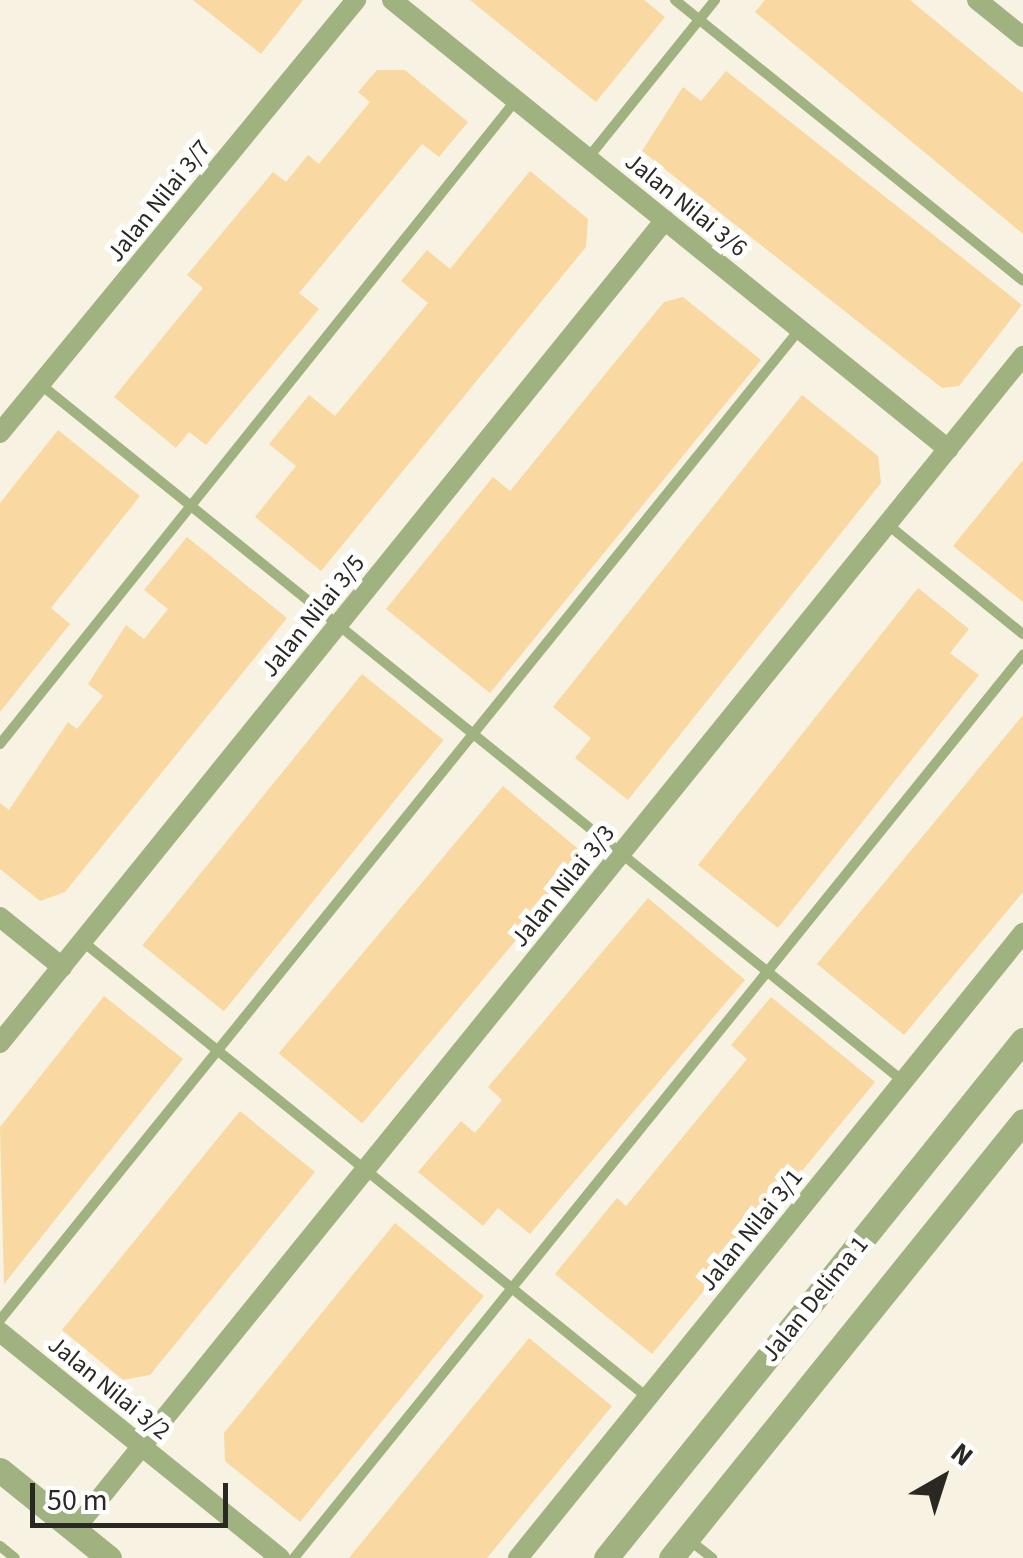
<!DOCTYPE html>
<html>
<head>
<meta charset="utf-8">
<style>
  body { margin:0 }
  #map { position:relative; width:1023px; height:1558px; overflow:hidden; background:#f7f2e1; font-family:"Source Sans 3",sans-serif }
  div>[style] { position:absolute }
  .building>* { inset:0; background:#fad8a2; transform-origin:0 0 }
  .service>* { height:10px; margin:-5px; padding:0 5px; transform-origin:5px; border-radius:5px; background:#a0b280 }
  .minor>* { height:20px; margin:-10px; padding:0 10px; transform-origin:10px; border-radius:10px; background:#a0b280 }
  .tertiary>* { height:25px; margin:-12.5px; padding:0 12.5px; transform-origin:12.5px; border-radius:12.5px; background:#a0b280 }
  span { translate:-50% -50%; white-space:nowrap; text-align:center; line-height:1.15; -webkit-text-stroke:10px #fff; paint-order:stroke }
  .street-label { font-size:25px; color:#2a2822 }
  .north { position:absolute; left:893px; top:1428px; width:100px; height:100px; -webkit-text-stroke:8px #fff; paint-order:stroke; rotate:39deg; font-size:28px; font-weight:700; line-height:40px; text-align:center; color:#2a2822 }
  .north::after { content:''; display:block; margin:auto; width:35px; height:45px; background:#2a2822; clip-path:polygon(50% 0,100% 100%,50% 72%,0 100%) }
  .scale { position:absolute; left:30px; top:1483px; width:198px; height:45px; box-sizing:border-box; border:5px solid #2a2822; border-top:0; padding-left:12px; font-size:30px; line-height:35px; white-space:nowrap; color:#2a2822; -webkit-text-stroke:8px #fff; paint-order:stroke }
</style>
</head>
<body>
<div id="map">
  <div class="building">
    <i style="clip-path:polygon(193px 0,303px 0,261px 54px)"></i>
    <i style="clip-path:polygon(470px 0,644px 0,665px 17px,596px 102px)"></i>
    <i style="clip-path:polygon(765px 0,910px 0,1023px 93px,1023px 234px,755px 12px)"></i>
    <i style="clip-path:polygon(377px 70px,405px 70px,468px 122px,439px 157px,422px 144px,299px 293px,319px 309px,206px 445px,189px 432px,176px 448px,114px 397px,203px 288px,187px 275px,273px 172px,286px 182px,308px 155px,319px 164px,370px 102px,358px 92px)"></i>
    <i style="clip-path:polygon(726px 71px,1022px 305px,959px 386px,942px 388px,642px 151px,683px 87px,701px 101px)"></i>
    <i style="clip-path:polygon(530px 171px,588px 219px,586px 247px,321px 571px,255px 517px,296px 466px,269px 444px,309px 395px,335px 416px,428px 303px,401px 281px,427px 250px,450px 269px)"></i>
    <i style="clip-path:polygon(683px 297px,761px 360px,490px 693px,386px 609px,493px 477px,510px 491px,664px 302px)"></i>
    <i style="clip-path:polygon(802px 395px,878px 456px,881px 483px,628px 800px,575px 758px,591px 738px,553px 707px)"></i>
    <i style="clip-path:polygon(58px 430px,140px 496px,51px 608px,70px 624px,0 712px,0 503px)"></i>
    <i style="clip-path:polygon(1023px 460px,1023px 602px,953px 546px)"></i>
    <i style="clip-path:polygon(187px 537px,287px 618px,65px 892px,40px 901px,0 869px,0 803px,9px 810px,68px 722px,77px 729px,103px 696px,88px 684px,126px 625px,144px 639px,168px 609px,144px 590px)"></i>
    <i style="clip-path:polygon(918px 588px,969px 629px,950px 653px,979px 675px,778px 928px,698px 865px)"></i>
    <i style="left:362px;top:674px;width:105px;height:349px;rotate:39deg"></i>
    <i style="clip-path:polygon(1023px 715px,1023px 892px,904px 1035px,817px 964px)"></i>
    <i style="left:503px;top:786px;width:109px;height:349px;rotate:40deg"></i>
    <i style="clip-path:polygon(648px 898px,745px 980px,530px 1234px,498px 1208px,483px 1226px,418px 1172px,461px 1121px,475px 1133px,502px 1100px,488px 1087px)"></i>
    <i style="clip-path:polygon(104px 996px,183px 1059px,4px 1284px,0 1127px)"></i>
    <i style="clip-path:polygon(771px 997px,875px 1082px,652px 1354px,555px 1274px,617px 1198px,626px 1206px,747px 1059px,731px 1045px)"></i>
    <i style="clip-path:polygon(240px 1111px,315px 1172px,150px 1375px,123px 1380px,62px 1330px)"></i>
    <i style="clip-path:polygon(395px 1223px,484px 1296px,300px 1522px,225px 1461px,224px 1433px)"></i>
    <i style="clip-path:polygon(529px 1338px,612px 1406px,487px 1558px,349px 1558px)"></i>
  </div>
  <div class="service">
    <i style="left:675px;top:0;width:447px;rotate:38.9deg"></i>
    <i style="left:588px;top:158px;width:203px;rotate:-51.2deg"></i>
    <i style="left:40px;top:384px;width:1109px;rotate:38.93deg"></i>
    <i style="left:887px;top:524px;width:175px;rotate:39deg"></i>
    <i style="left:0;top:744px;width:825px;rotate:-51.3deg"></i>
    <i style="left:82px;top:941px;width:727px;rotate:38.92deg"></i>
    <i style="left:0;top:1320px;width:1274px;rotate:-51.09deg"></i>
    <i style="left:688px;top:1539px;width:31px;rotate:38deg"></i>
    <i style="left:0;top:1546px;width:19px;rotate:39deg"></i>
    <i style="left:294px;top:1558px;width:1161px;rotate:-51.09deg"></i>
  </div>
  <div class="minor">
    <i style="left:392px;top:0;width:715px;rotate:38.92deg"></i>
    <i style="left:977px;top:0;width:59px;rotate:38.8deg"></i>
    <i style="left:0;top:433px;width:561px;rotate:-50.57deg"></i>
    <i style="left:0;top:917px;width:80px;rotate:38.9deg"></i>
    <i style="left:0;top:1043px;width:1058px;rotate:-51.06deg"></i>
    <i style="left:0;top:1332px;width:360px;rotate:38.9deg"></i>
    <i style="left:74px;top:1530px;width:1510px;rotate:-51.05deg"></i>
    <i style="left:518px;top:1558px;width:804px;rotate:-51.06deg"></i>
  </div>
  <div class="tertiary">
    <i style="left:0;top:1470px;width:140px;rotate:38.9deg"></i>
    <i style="left:606px;top:1558px;width:665px;rotate:-51.17deg"></i>
    <i style="left:671px;top:1558px;width:561px;rotate:-51.15deg"></i>
  </div>
  <div class="street-label">
    <span style="left:159px;top:201px;rotate:-51deg">Jalan Nilai 3/7</span>
    <span style="left:686px;top:205px;rotate:39deg">Jalan Nilai 3/6</span>
    <span style="left:313px;top:616px;rotate:-51deg">Jalan Nilai 3/5</span>
    <span style="left:563px;top:886px;rotate:-51deg">Jalan Nilai 3/3</span>
    <span style="left:751px;top:1230px;rotate:-51deg">Jalan Nilai 3/1</span>
    <span style="left:815px;top:1299px;rotate:-51deg">Jalan Delima 1</span>
    <span style="left:109px;top:1388px;rotate:39deg">Jalan Nilai 3/2</span>
  </div>
  <div class="north">N</div>
  <div class="scale">50 m</div>
</div>
</body>
</html>
